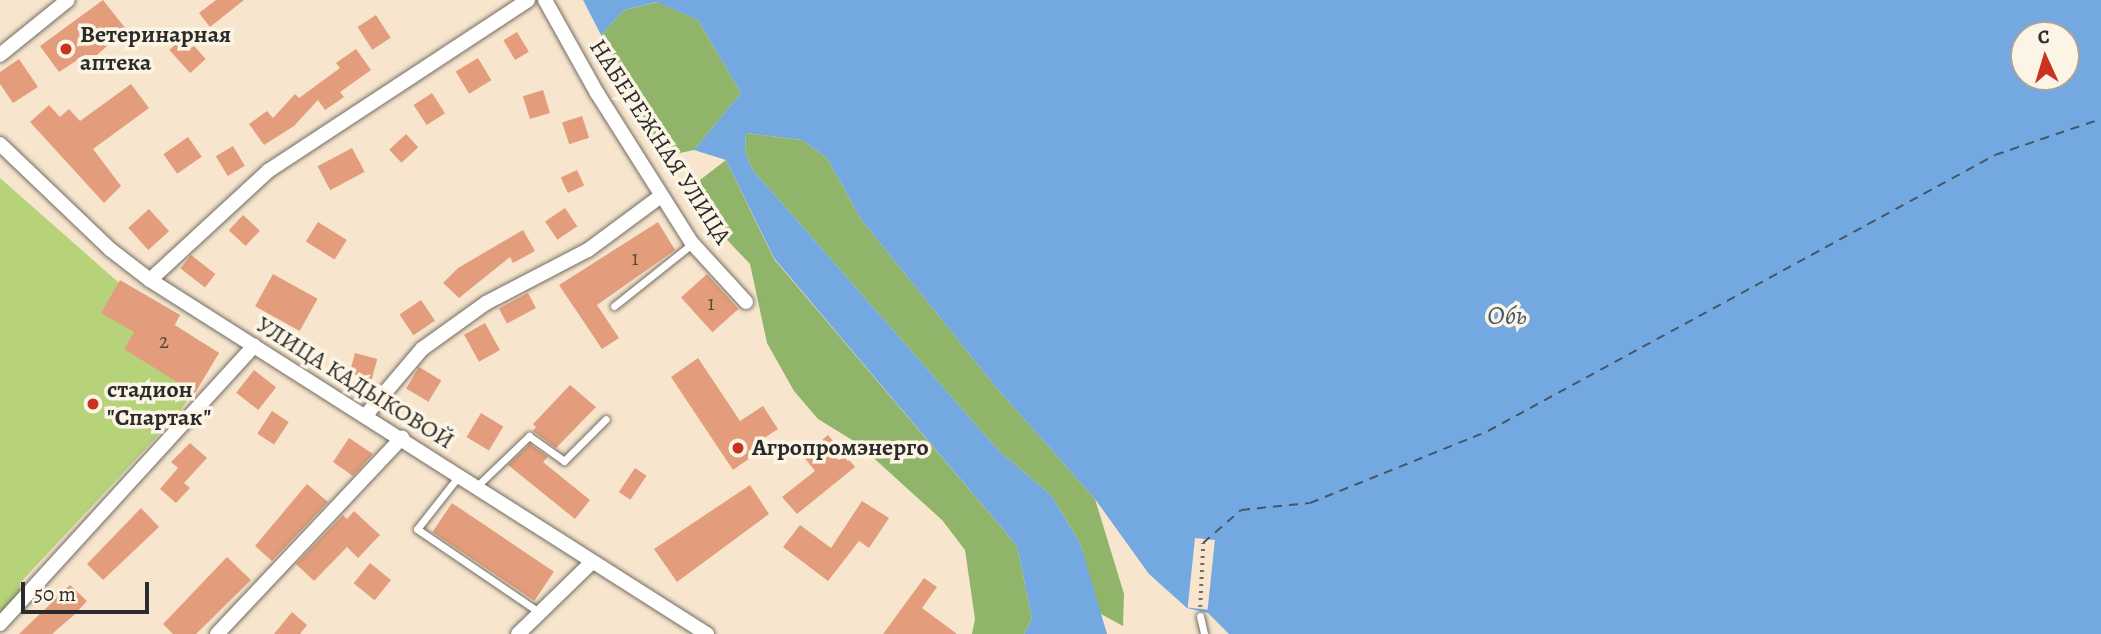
<!DOCTYPE html>
<html>
<head>
<meta charset="utf-8">
<style>
  body { margin:0 }
  #map { position:relative; width:2101px; height:634px; overflow:hidden; background:#f7e6cd; font-family:Alegreya,serif }
  div>[style] { position:absolute }
  .green>* { inset:0; background:#b6d37a }
  .forest>* { inset:0; background:#90b56a }
  .water>* { inset:0; background:#73a8e0 }
  .pier>* { inset:0; background:#f7e6cd; transform-origin:0 0 }
  .ferry>* { height:2px; margin-top:-1px; transform-origin:0; background:repeating-linear-gradient(90deg,#44576a 0 9px,transparent 0 16px) }
  .building>* { inset:0; background:#e39d7c; transform-origin:0 0 }
  .path>* { height:3.5px; margin-top:-1.75px; transform-origin:0; background:repeating-linear-gradient(90deg,#726c64 0 2px,transparent 0 7px) }
  .roads { filter:drop-shadow(0 0 2px #726c64) drop-shadow(0 0 2px #726c64) }
  .lane>* { height:7px; margin:-3.5px; padding:0 3.5px; transform-origin:3.5px; border-radius:3.5px; background:#fff }
  .street>* { height:14px; margin:-7px; padding:0 7px; transform-origin:7px; border-radius:7px; background:#fff }
  .dots>* { width:19px; height:19px; translate:-50% -50%; box-sizing:border-box; border:4px solid #fcf5e5; border-radius:50% }
  span { translate:-50% -50%; white-space:nowrap; text-align:center; line-height:1.15; -webkit-text-stroke:7px #fcf5e5; paint-order:stroke }
  .number-label { font-size:21px; color:#59483f }
  .number-label span { -webkit-text-stroke-width:0 }
  .poi-label { font-size:24px; color:#2b2b2b; font-weight:700 }
  .left { translate:0 -50%; text-align:left }
  .street-label { font-size:24px; color:#2b2b2b }
  .water-label { font-size:26px; color:#44576a; font-style:italic }
  .north { position:absolute; left:2010px; top:21px; width:70px; height:70px; box-sizing:border-box; background:#fcf5e5; border:2px solid #a8a49b; border-radius:50%; rotate:356deg; font-size:19px; font-weight:700; line-height:28px; text-align:center; color:#2b2b2b }
  .north::after { content:''; display:block; margin:auto; width:24px; height:32px; background:#c8321e; clip-path:polygon(50% 0,100% 100%,50% 72%,0 100%) }
  .scale { position:absolute; left:21px; top:582px; width:128px; height:32px; box-sizing:border-box; border:4px solid #2b2b2b; border-top:0; padding-left:9px; font-size:21px; line-height:24px; white-space:nowrap; color:#2b2b2b; -webkit-text-stroke:5px #fcf5e5; paint-order:stroke }
</style>
</head>
<body>
<div id="map">
  <div class="green">
    <i style="clip-path:polygon(0 178px,118px 282px,180px 315px,175px 325px,219px 353px,178px 414px,20px 583px,19px 594px,0 614px)"></i>
  </div>
  <div class="forest">
    <i style="clip-path:polygon(658px 2px,698px 20px,741px 93px,694px 150px,661px 157px,647px 138px,638px 104px,601px 35px,624px 10px)"></i>
    <i style="clip-path:polygon(746px 133px,802px 140px,827px 158px,861px 219px,995px 386px,1095px 499px,1124px 594px,1123px 626px,1099px 613px,1080px 543px,1051px 495px,999px 451px,752px 169px,745px 152px)"></i>
    <i style="clip-path:polygon(726px 160px,774px 259px,1017px 546px,1032px 619px,1024px 634px,972px 634px,975px 619px,965px 550px,942px 520px,857px 443px,818px 419px,794px 391px,767px 343px,750px 264px,712px 224px,700px 180px)"></i>
  </div>
  <div class="water">
    <i style="clip-path:polygon(evenodd,583px 0,2101px 0,2101px 634px,1229px 634px,1208px 613px,1187px 608px,1149px 574px,1095px 499px,995px 386px,861px 219px,827px 158px,802px 140px,746px 133px,745px 152px,752px 169px,999px 451px,1051px 495px,1080px 543px,1107px 634px,1024px 634px,1032px 619px,1017px 546px,774px 258px,726px 160px,694px 150px,741px 93px,698px 20px,657px 2px,624px 10px,601px 35px,583px 0,2024px 35px,2066px 35px,2066px 77px,2024px 77px,2024px 35px)"></i>
  </div>
  <div class="pier">
    <i style="left:1195px;top:538px;width:20px;height:70px;rotate:6deg"></i>
  </div>
  <div class="ferry">
    <i style="left:1203px;top:543px;width:50px;rotate:-41deg"></i>
    <i style="left:1241px;top:510px;width:69px;rotate:-5.8deg"></i>
    <i style="left:1310px;top:503px;width:192px;rotate:-22deg"></i>
    <i style="left:1488px;top:431px;width:577px;rotate:-28.56deg"></i>
    <i style="left:1995px;top:155px;width:112px;rotate:-18.8deg"></i>
  </div>
  <div class="building">
    <i style="clip-path:polygon(103px 0,126px 29px,97px 55px,85px 55px,59px 72px,40px 46px)"></i>
    <i style="clip-path:polygon(216px 0,244px 0,210px 27px,199px 13px)"></i>
    <i style="left:376px;top:15px;width:27px;height:22px;rotate:57deg"></i>
    <i style="left:517px;top:32px;width:23px;height:16px;rotate:59deg"></i>
    <i style="left:185px;top:36px;width:31px;height:21px;rotate:48deg"></i>
    <i style="clip-path:polygon(356px 49px,371px 70px,340px 92px,344px 97px,325px 110px,318px 100px,294px 126px,264px 145px,249px 124px,267px 111px,273px 118px,295px 94px,299px 98px,340px 68px,336px 63px)"></i>
    <i style="left:478px;top:58px;width:26px;height:26px;rotate:59deg"></i>
    <i style="clip-path:polygon(19px 59px,38px 87px,13px 103px,0 84px,0 72px)"></i>
    <i style="clip-path:polygon(131px 84px,149px 108px,93px 149px,121px 186px,104px 203px,30px 122px,49px 105px,60px 117px,69px 109px,80px 121px)"></i>
    <i style="left:543px;top:90px;width:24px;height:21px;rotate:73deg"></i>
    <i style="left:432px;top:93px;width:24px;height:22px;rotate:57deg"></i>
    <i style="left:582px;top:116px;width:23px;height:21px;rotate:72deg"></i>
    <i style="left:406px;top:134px;width:18px;height:23px;rotate:47deg"></i>
    <i style="left:188px;top:137px;width:24px;height:30px;rotate:55deg"></i>
    <i style="left:233px;top:146px;width:23px;height:20px;rotate:59deg"></i>
    <i style="left:352px;top:148px;width:27px;height:39px;rotate:62deg"></i>
    <i style="left:577px;top:170px;width:17px;height:18px;rotate:65deg"></i>
    <i style="left:565px;top:208px;width:22px;height:24px;rotate:56deg"></i>
    <i style="left:149px;top:209px;width:30px;height:28px;rotate:48deg"></i>
    <i style="left:243px;top:215px;width:23px;height:21px;rotate:43deg"></i>
    <i style="left:318px;top:222px;width:34px;height:23px;rotate:32deg"></i>
    <i style="clip-path:polygon(658px 222px,675px 250px,597px 305px,619px 338px,602px 349px,559px 285px)"></i>
    <i style="clip-path:polygon(523px 230px,535px 251px,513px 263px,510px 257px,459px 298px,443px 283px,458px 268px)"></i>
    <i style="left:191px;top:255px;width:31px;height:17px;rotate:38deg"></i>
    <i style="left:273px;top:274px;width:51px;height:37px;rotate:29deg"></i>
    <i style="left:707px;top:274px;width:47px;height:35px;rotate:48deg"></i>
    <i style="clip-path:polygon(120px 280px,180px 315px,174px 325px,219px 353px,195px 393px,124px 349px,134px 332px,101px 313px)"></i>
    <i style="left:528px;top:293px;width:17px;height:33px;rotate:62deg"></i>
    <i style="left:421px;top:300px;width:25px;height:26px;rotate:56deg"></i>
    <i style="left:485px;top:323px;width:31px;height:24px;rotate:61deg"></i>
    <i style="left:355px;top:353px;width:23px;height:21px;rotate:15deg"></i>
    <i style="clip-path:polygon(698px 358px,740px 421px,763px 406px,778px 429px,755px 444px,760px 451px,733px 470px,671px 377px)"></i>
    <i style="left:419px;top:367px;width:26px;height:25px;rotate:31deg"></i>
    <i style="left:254px;top:370px;width:28px;height:29px;rotate:38deg"></i>
    <i style="clip-path:polygon(570px 385px,596px 407px,556px 448px,533px 431px,536px 427px,533px 424px)"></i>
    <i style="left:272px;top:411px;width:20px;height:27px;rotate:33deg"></i>
    <i style="left:481px;top:413px;width:26px;height:28px;rotate:31deg"></i>
    <i style="clip-path:polygon(828px 435px,855px 467px,797px 514px,782px 497px,815px 471px,803px 456px)"></i>
    <i style="clip-path:polygon(349px 438px,373px 454px,353px 476px,333px 462px)"></i>
    <i style="clip-path:polygon(190px 443px,207px 458px,184px 483px,190px 488px,176px 503px,160px 489px,178px 468px,171px 462px)"></i>
    <i style="clip-path:polygon(530px 444px,548px 457px,543px 462px,590px 500px,575px 519px,508px 465px)"></i>
    <i style="left:635px;top:468px;width:14px;height:29px;rotate:34deg"></i>
    <i style="clip-path:polygon(307px 484px,328px 502px,272px 561px,255px 546px)"></i>
    <i style="clip-path:polygon(750px 485px,769px 514px,677px 582px,654px 549px)"></i>
    <i style="clip-path:polygon(862px 501px,889px 518px,869px 548px,859px 541px,828px 581px,783px 547px,800px 525px,831px 548px)"></i>
    <i style="left:452px;top:503px;width:123px;height:35px;rotate:34deg"></i>
    <i style="clip-path:polygon(141px 508px,159px 527px,103px 580px,87px 564px)"></i>
    <i style="clip-path:polygon(354px 511px,380px 535px,358px 558px,347px 547px,314px 581px,296px 564px,343px 515px,347px 519px)"></i>
    <i style="clip-path:polygon(227px 557px,251px 580px,196px 634px,173px 634px,163px 624px)"></i>
    <i style="left:370px;top:563px;width:27px;height:26px;rotate:39deg"></i>
    <i style="clip-path:polygon(924px 578px,937px 587px,922px 608px,957px 634px,883px 634px)"></i>
    <i style="clip-path:polygon(70px 585px,87px 601px,74px 615px,52px 634px,19px 634px)"></i>
    <i style="clip-path:polygon(292px 612px,307px 625px,300px 634px,274px 634px)"></i>
  </div>
  <div class="path">
    <i style="left:1200px;top:607px;width:64px;rotate:-87.3deg"></i>
  </div>
  <div class="roads">
    <div class="lane">
      <i style="left:614px;top:306px;width:100px;rotate:-38.5deg"></i>
      <i style="left:458px;top:477px;width:66px;rotate:128.3deg"></i>
      <i style="left:417px;top:529px;width:149px;rotate:34.3deg"></i>
      <i style="left:476px;top:487px;width:74px;rotate:-43.9deg"></i>
      <i style="left:529px;top:436px;width:43px;rotate:35.5deg"></i>
      <i style="left:564px;top:461px;width:59px;rotate:-45deg"></i>
      <i style="left:1200px;top:616px;width:18px;rotate:77deg"></i>
    </div>
    <div class="street">
      <i style="left:545px;top:0;width:107px;rotate:60.8deg"></i>
      <i style="left:597px;top:93px;width:178px;rotate:57.7deg"></i>
      <i style="left:692px;top:243px;width:80px;rotate:47.5deg"></i>
      <i style="left:0;top:55px;width:87px;rotate:-39deg"></i>
      <i style="left:0;top:144px;width:153px;rotate:43.7deg"></i>
      <i style="left:111px;top:250px;width:49px;rotate:37.6deg"></i>
      <i style="left:150px;top:280px;width:660px;rotate:32.44deg"></i>
      <i style="left:150px;top:280px;width:161px;rotate:-42.7deg"></i>
      <i style="left:268px;top:171px;width:311px;rotate:-33.3deg"></i>
      <i style="left:366px;top:415px;width:87px;rotate:-49.7deg"></i>
      <i style="left:422px;top:349px;width:79px;rotate:-35.7deg"></i>
      <i style="left:486px;top:303px;width:115px;rotate:-27.5deg"></i>
      <i style="left:588px;top:250px;width:91px;rotate:-36.5deg"></i>
      <i style="left:0;top:624px;width:377px;rotate:-47.6deg"></i>
      <i style="left:217px;top:634px;width:270px;rotate:-46.7deg"></i>
      <i style="left:518px;top:634px;width:102px;rotate:-44.2deg"></i>
    </div>
  </div>
  <div class="dots">
    <i style="left:66px;top:49px;background:#c8321e"></i>
    <i style="left:93px;top:404px;background:#c8321e"></i>
    <i style="left:738px;top:448px;background:#c8321e"></i>
  </div>
  <div class="number-label">
    <span style="left:635px;top:258px">1</span>
    <span style="left:711px;top:303px">1</span>
    <span style="left:164px;top:341px">2</span>
  </div>
  <div class="poi-label">
    <span class="left" style="left:80px;top:49px">Ветеринарная<br>аптека</span>
    <span class="left" style="left:107px;top:404px">стадион<br>"Спартак"</span>
    <span class="left" style="left:752px;top:448px">Агропромэнерго</span>
  </div>
  <div class="street-label">
    <span style="left:660px;top:142px;rotate:57deg">НАБЕРЕЖНАЯ УЛИЦА</span>
    <span style="left:355px;top:383px;rotate:32deg">УЛИЦА КАДЫКОВОЙ</span>
  </div>
  <div class="water-label">
    <span style="left:1507px;top:316px">Обь</span>
  </div>
  <div class="north">С</div>
  <div class="scale">50 m</div>
</div>
</body>
</html>
